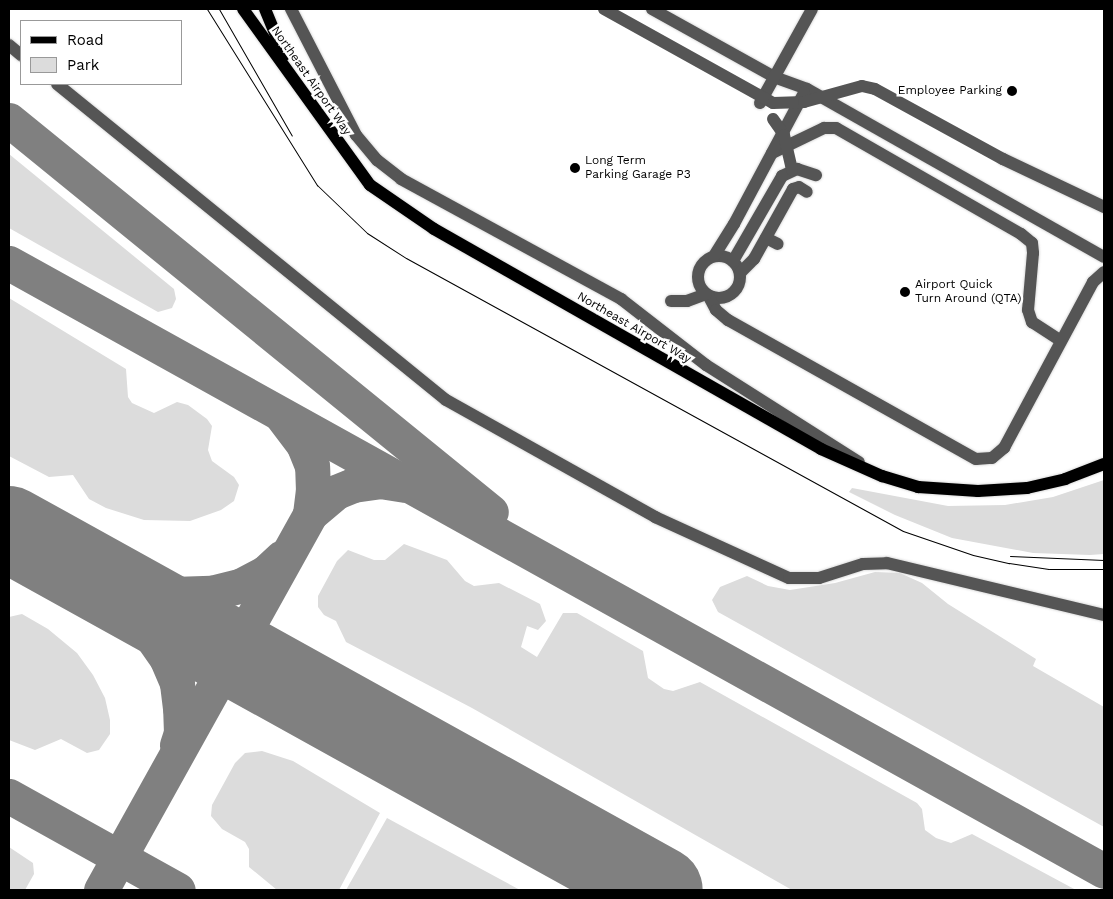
<!DOCTYPE html>
<html>
<head>
<meta charset="utf-8">
<style>
  body { margin:0 }
  #map { position:relative; width:1113px; height:899px; overflow:hidden; background:#fff; font-family:"Work Sans",sans-serif }
  div>[style] { position:absolute }
  .green>* { inset:0; background:#dcdcdc }
  .taxiway>* { height:35px; margin:-17.5px; padding:0 17.5px; transform-origin:17.5px; border-radius:17.5px; background:#808080 }
  .runway>* { height:86px; margin:-43px; padding:0 43px; transform-origin:43px; border-radius:43px; background:#808080 }
  .roads { filter:drop-shadow(0 0 1px #dbdbdb) drop-shadow(0 0 1px #dbdbdb) }
  .minor>* { height:12px; margin:-6px; padding:0 6px; transform-origin:6px; border-radius:6px; background:#555 }
  .minor>.ring { margin:-6px; padding:0; box-sizing:content-box; background:none; border:12px solid #555; border-radius:50% }
  .major>* { height:12px; margin:-6px; padding:0 6px; transform-origin:6px; border-radius:6px; background:#000 }
  .tram>* { height:1px; margin:-0.5px; padding:0 0.5px; transform-origin:0.5px; border-radius:0.5px; background:#000 }
  .minor-bridge>* { height:12px; margin:-6px; padding:0 6px; transform-origin:6px; border-radius:6px; background:#555 }
  .dots>* { width:14px; height:14px; translate:-50% -50%; box-sizing:border-box; border:2px solid #fff; border-radius:50% }
  span { translate:-50% -50%; white-space:nowrap; text-align:center; line-height:1.15; -webkit-text-stroke:5px #fff; paint-order:stroke }
  .street-label { font-size:12px; color:#000 }
  .poi-label { font-size:12px; color:#000 }
  .right { translate:-100% -50%; text-align:right }
  .left { translate:0 -50%; text-align:left }
  .frame { position:absolute; inset:0; border:10px solid #000; pointer-events:none }
  .legend { position:absolute; left:20px; top:20px; width:162px; height:65px; box-sizing:border-box; background:#fff; border:1px solid #999; margin:0; padding:6px 9px; list-style:none; font-size:15px; color:#000 }
  .legend li { display:flex; align-items:center; gap:10px; height:25px }
  .legend b { width:25px; border:1px solid #999 }
</style>
</head>
<body>
<div id="map">
  <div class="green">
    <i style="clip-path:polygon(9px 154px,174px 289px,176px 299px,172px 308px,158px 312px,9px 228px)"></i>
    <i style="clip-path:polygon(9px 298px,126px 369px,128px 397px,132px 403px,154px 413px,177px 402px,188px 405px,207px 419px,212px 426px,208px 450px,212px 461px,234px 477px,239px 485px,234px 501px,221px 510px,190px 521px,144px 520px,106px 508px,89px 499px,73px 475px,49px 477px,9px 456px)"></i>
    <i style="clip-path:polygon(1104px 480px,1104px 554px,1090px 555px,1033px 553px,952px 538px,895px 515px,849px 492px,852px 488px,948px 506px,1005px 505px,1053px 497px)"></i>
    <i style="clip-path:polygon(404px 544px,447px 560px,465px 581px,474px 586px,499px 583px,540px 604px,546px 621px,538px 630px,527px 626px,521px 647px,537px 657px,563px 613px,577px 613px,643px 651px,648px 678px,664px 689px,673px 691px,700px 682px,917px 803px,922px 809px,925px 830px,936px 838px,951px 843px,972px 834px,1076px 890px,792px 890px,472px 708px,346px 642px,336px 621px,324px 615px,318px 607px,318px 596px,337px 561px,348px 550px,374px 560px,385px 560px)"></i>
    <i style="clip-path:polygon(875px 572px,900px 573px,922px 583px,948px 604px,1036px 659px,1033px 666px,1104px 707px,1104px 827px,718px 612px,712px 600px,720px 587px,747px 576px,768px 586px,790px 590px,835px 583px)"></i>
    <i style="clip-path:polygon(22px 614px,48px 629px,77px 653px,93px 675px,105px 698px,110px 720px,110px 734px,99px 750px,87px 753px,61px 739px,35px 750px,9px 740px,9px 617px)"></i>
    <i style="clip-path:polygon(262px 751px,293px 761px,380px 813px,339px 890px,277px 890px,249px 867px,249px 849px,245px 842px,222px 829px,211px 816px,212px 805px,235px 763px,245px 753px)"></i>
    <i style="clip-path:polygon(387px 818px,422px 837px,520px 890px,346px 890px)"></i>
    <i style="clip-path:polygon(9px 847px,33px 863px,34px 874px,25px 890px,9px 890px)"></i>
  </div>
  <div class="taxiway">
    <i style="left:9px;top:120px;width:621px;rotate:39.12deg"></i>
    <i style="left:9px;top:263px;width:1252px;rotate:29.04deg"></i>
    <i style="left:310px;top:514px;width:34px;rotate:-40deg"></i>
    <i style="left:336px;top:492px;width:18px;rotate:-22deg"></i>
    <i style="left:353px;top:485px;width:27px;rotate:-8deg"></i>
    <i style="left:380px;top:481px;width:24px;rotate:9deg"></i>
    <i style="left:177px;top:745px;width:13px;rotate:-72deg"></i>
    <i style="left:181px;top:733px;width:25px;rotate:-92deg"></i>
    <i style="left:180px;top:708px;width:25px;rotate:-97deg"></i>
    <i style="left:177px;top:683px;width:26px;rotate:-113deg"></i>
    <i style="left:167px;top:659px;width:35px;rotate:-125deg"></i>
    <i style="left:147px;top:630px;width:96px;rotate:-138deg"></i>
    <i style="left:76px;top:566px;width:61px;rotate:19deg"></i>
    <i style="left:134px;top:586px;width:40px;rotate:12deg"></i>
    <i style="left:173px;top:594px;width:38px;rotate:-2deg"></i>
    <i style="left:211px;top:593px;width:30px;rotate:-14deg"></i>
    <i style="left:240px;top:586px;width:30px;rotate:-28deg"></i>
    <i style="left:266px;top:572px;width:21px;rotate:-43deg"></i>
    <i style="left:9px;top:796px;width:193px;rotate:29.1deg"></i>
    <i style="left:101px;top:890px;width:430px;rotate:-60.9deg"></i>
    <i style="left:310px;top:514px;width:23px;rotate:-83deg"></i>
    <i style="left:313px;top:491px;width:25px;rotate:-92deg"></i>
    <i style="left:312px;top:466px;width:24px;rotate:-112deg"></i>
    <i style="left:303px;top:444px;width:34px;rotate:-127deg"></i>
  </div>
  <div class="runway">
    <i style="left:9px;top:529px;width:744px;rotate:29.01deg"></i>
  </div>
  <div class="roads">
    <div class="minor">
      <i style="left:291px;top:9px;width:142px;rotate:62.7deg"></i>
      <i style="left:356px;top:135px;width:33px;rotate:50deg"></i>
      <i style="left:377px;top:160px;width:31px;rotate:38deg"></i>
      <i style="left:401px;top:179px;width:251px;rotate:28.6deg"></i>
      <i style="left:621px;top:299px;width:108px;rotate:37.8deg"></i>
      <i style="left:706px;top:365px;width:181px;rotate:32.4deg"></i>
      <i style="left:652px;top:9px;width:140px;rotate:29.1deg"></i>
      <i style="left:774px;top:77px;width:35px;rotate:20deg"></i>
      <i style="left:807px;top:89px;width:341px;rotate:29.5deg"></i>
      <i style="left:9px;top:45px;width:16px;rotate:40deg"></i>
      <i style="left:57px;top:84px;width:501px;rotate:39.09deg"></i>
      <i style="left:446px;top:400px;width:240px;rotate:29.2deg"></i>
      <i style="left:655px;top:517px;width:147px;rotate:24.5deg"></i>
      <i style="left:789px;top:578px;width:30px"></i>
      <i style="left:819px;top:578px;width:46px;rotate:-17.7deg"></i>
      <i style="left:863px;top:564px;width:24px;rotate:-2deg"></i>
      <i style="left:887px;top:563px;width:223px;rotate:13.5deg"></i>
      <i style="left:760px;top:103px;width:107px;rotate:-61deg"></i>
      <i style="left:772px;top:153px;width:58px;rotate:-25.7deg"></i>
      <i style="left:824px;top:128px;width:12px"></i>
      <i style="left:836px;top:128px;width:213px;rotate:29.8deg"></i>
      <i style="left:1021px;top:234px;width:14px;rotate:39deg"></i>
      <i style="left:1032px;top:243px;width:10px;rotate:84deg"></i>
      <i style="left:1033px;top:253px;width:57px;rotate:95deg"></i>
      <i style="left:1028px;top:310px;width:13px;rotate:72deg"></i>
      <i style="left:1032px;top:322px;width:33px;rotate:33deg"></i>
      <i style="left:1003px;top:159px;width:112px;rotate:25.4deg"></i>
      <i style="left:766px;top:238px;width:13px;rotate:27deg"></i>
      <i class="ring" style="left:698px;top:256px;width:30px;height:30px"></i>
      <i style="left:714px;top:256px;width:38px;rotate:-58deg"></i>
      <i style="left:734px;top:224px;width:149px;rotate:-61.9deg"></i>
      <i style="left:733px;top:261px;width:98px;rotate:-60deg"></i>
      <i style="left:782px;top:176px;width:17px;rotate:-25deg"></i>
      <i style="left:797px;top:169px;width:20px;rotate:18deg"></i>
      <i style="left:740px;top:273px;width:20px;rotate:-45deg"></i>
      <i style="left:754px;top:259px;width:80px;rotate:-60.9deg"></i>
      <i style="left:793px;top:189px;width:6px;rotate:-18deg"></i>
      <i style="left:799px;top:187px;width:9px;rotate:32deg"></i>
      <i style="left:708px;top:295px;width:17px;rotate:62deg"></i>
      <i style="left:716px;top:310px;width:16px;rotate:40deg"></i>
      <i style="left:728px;top:320px;width:284px;rotate:29.3deg"></i>
      <i style="left:976px;top:459px;width:16px;rotate:-4deg"></i>
      <i style="left:992px;top:458px;width:16px;rotate:-40deg"></i>
      <i style="left:1004px;top:448px;width:188px;rotate:-61.8deg"></i>
      <i style="left:1093px;top:282px;width:15px;rotate:-42deg"></i>
      <i style="left:671px;top:301px;width:16px"></i>
      <i style="left:687px;top:301px;width:20px;rotate:-20deg"></i>
    </div>
    <div class="major">
      <i style="left:243px;top:9px;width:217px;rotate:54.2deg"></i>
      <i style="left:370px;top:185px;width:78px;rotate:34.5deg"></i>
      <i style="left:434px;top:229px;width:445px;rotate:29.6deg"></i>
      <i style="left:821px;top:449px;width:67px;rotate:23.9deg"></i>
      <i style="left:882px;top:476px;width:38px;rotate:17deg"></i>
      <i style="left:918px;top:487px;width:60px;rotate:3.8deg"></i>
      <i style="left:978px;top:491px;width:49px;rotate:-3.5deg"></i>
      <i style="left:1027px;top:488px;width:39px;rotate:-13deg"></i>
      <i style="left:1065px;top:479px;width:42px;rotate:-21deg"></i>
      <i style="left:265px;top:9px;width:50px;rotate:67.6deg"></i>
    </div>
  </div>
  <div class="tram">
    <i style="left:207px;top:9px;width:208px;rotate:58deg"></i>
    <i style="left:317px;top:185px;width:69px;rotate:43.8deg"></i>
    <i style="left:367px;top:233px;width:46px;rotate:32.7deg"></i>
    <i style="left:406px;top:258px;width:567px;rotate:28.78deg"></i>
    <i style="left:903px;top:531px;width:74px;rotate:18.9deg"></i>
    <i style="left:973px;top:555px;width:37px;rotate:13deg"></i>
    <i style="left:1009px;top:563px;width:40px;rotate:8.5deg"></i>
    <i style="left:1049px;top:569px;width:55px"></i>
    <i style="left:219px;top:9px;width:146px;rotate:60.1deg"></i>
    <i style="left:1010px;top:556px;width:94px;rotate:2.4deg"></i>
  </div>
  <div class="minor-bridge">
    <i style="left:604px;top:9px;width:193px;rotate:29.1deg"></i>
    <i style="left:773px;top:103px;width:31px;rotate:-2deg"></i>
    <i style="left:804px;top:102px;width:60px;rotate:-15.4deg"></i>
    <i style="left:862px;top:86px;width:13px;rotate:13deg"></i>
    <i style="left:875px;top:89px;width:146px;rotate:28.7deg"></i>
    <i style="left:773px;top:119px;width:19px;rotate:55deg"></i>
    <i style="left:784px;top:135px;width:36px;rotate:77deg"></i>
  </div>
  <div class="dots">
    <i style="left:1012px;top:91px;background:#000"></i>
    <i style="left:575px;top:168px;background:#000"></i>
    <i style="left:905px;top:292px;background:#000"></i>
  </div>
  <div class="street-label">
    <span style="left:311px;top:81px;rotate:55deg">Northeast Airport Way</span>
    <span style="left:634px;top:328px;rotate:30deg">Northeast Airport Way</span>
  </div>
  <div class="poi-label">
    <span class="right" style="left:1002px;top:91px">Employee Parking</span>
    <span class="left" style="left:585px;top:168px">Long Term<br>Parking Garage P3</span>
    <span class="left" style="left:915px;top:292px">Airport Quick<br>Turn Around (QTA)</span>
  </div>
  <div class="frame"></div>
  <ul class="legend">
  <li><b style="height:6px;background:#000"></b>Road</li>
  <li><b style="height:14px;background:#dcdcdc"></b>Park</li>
  </ul>
</div>
</body>
</html>
